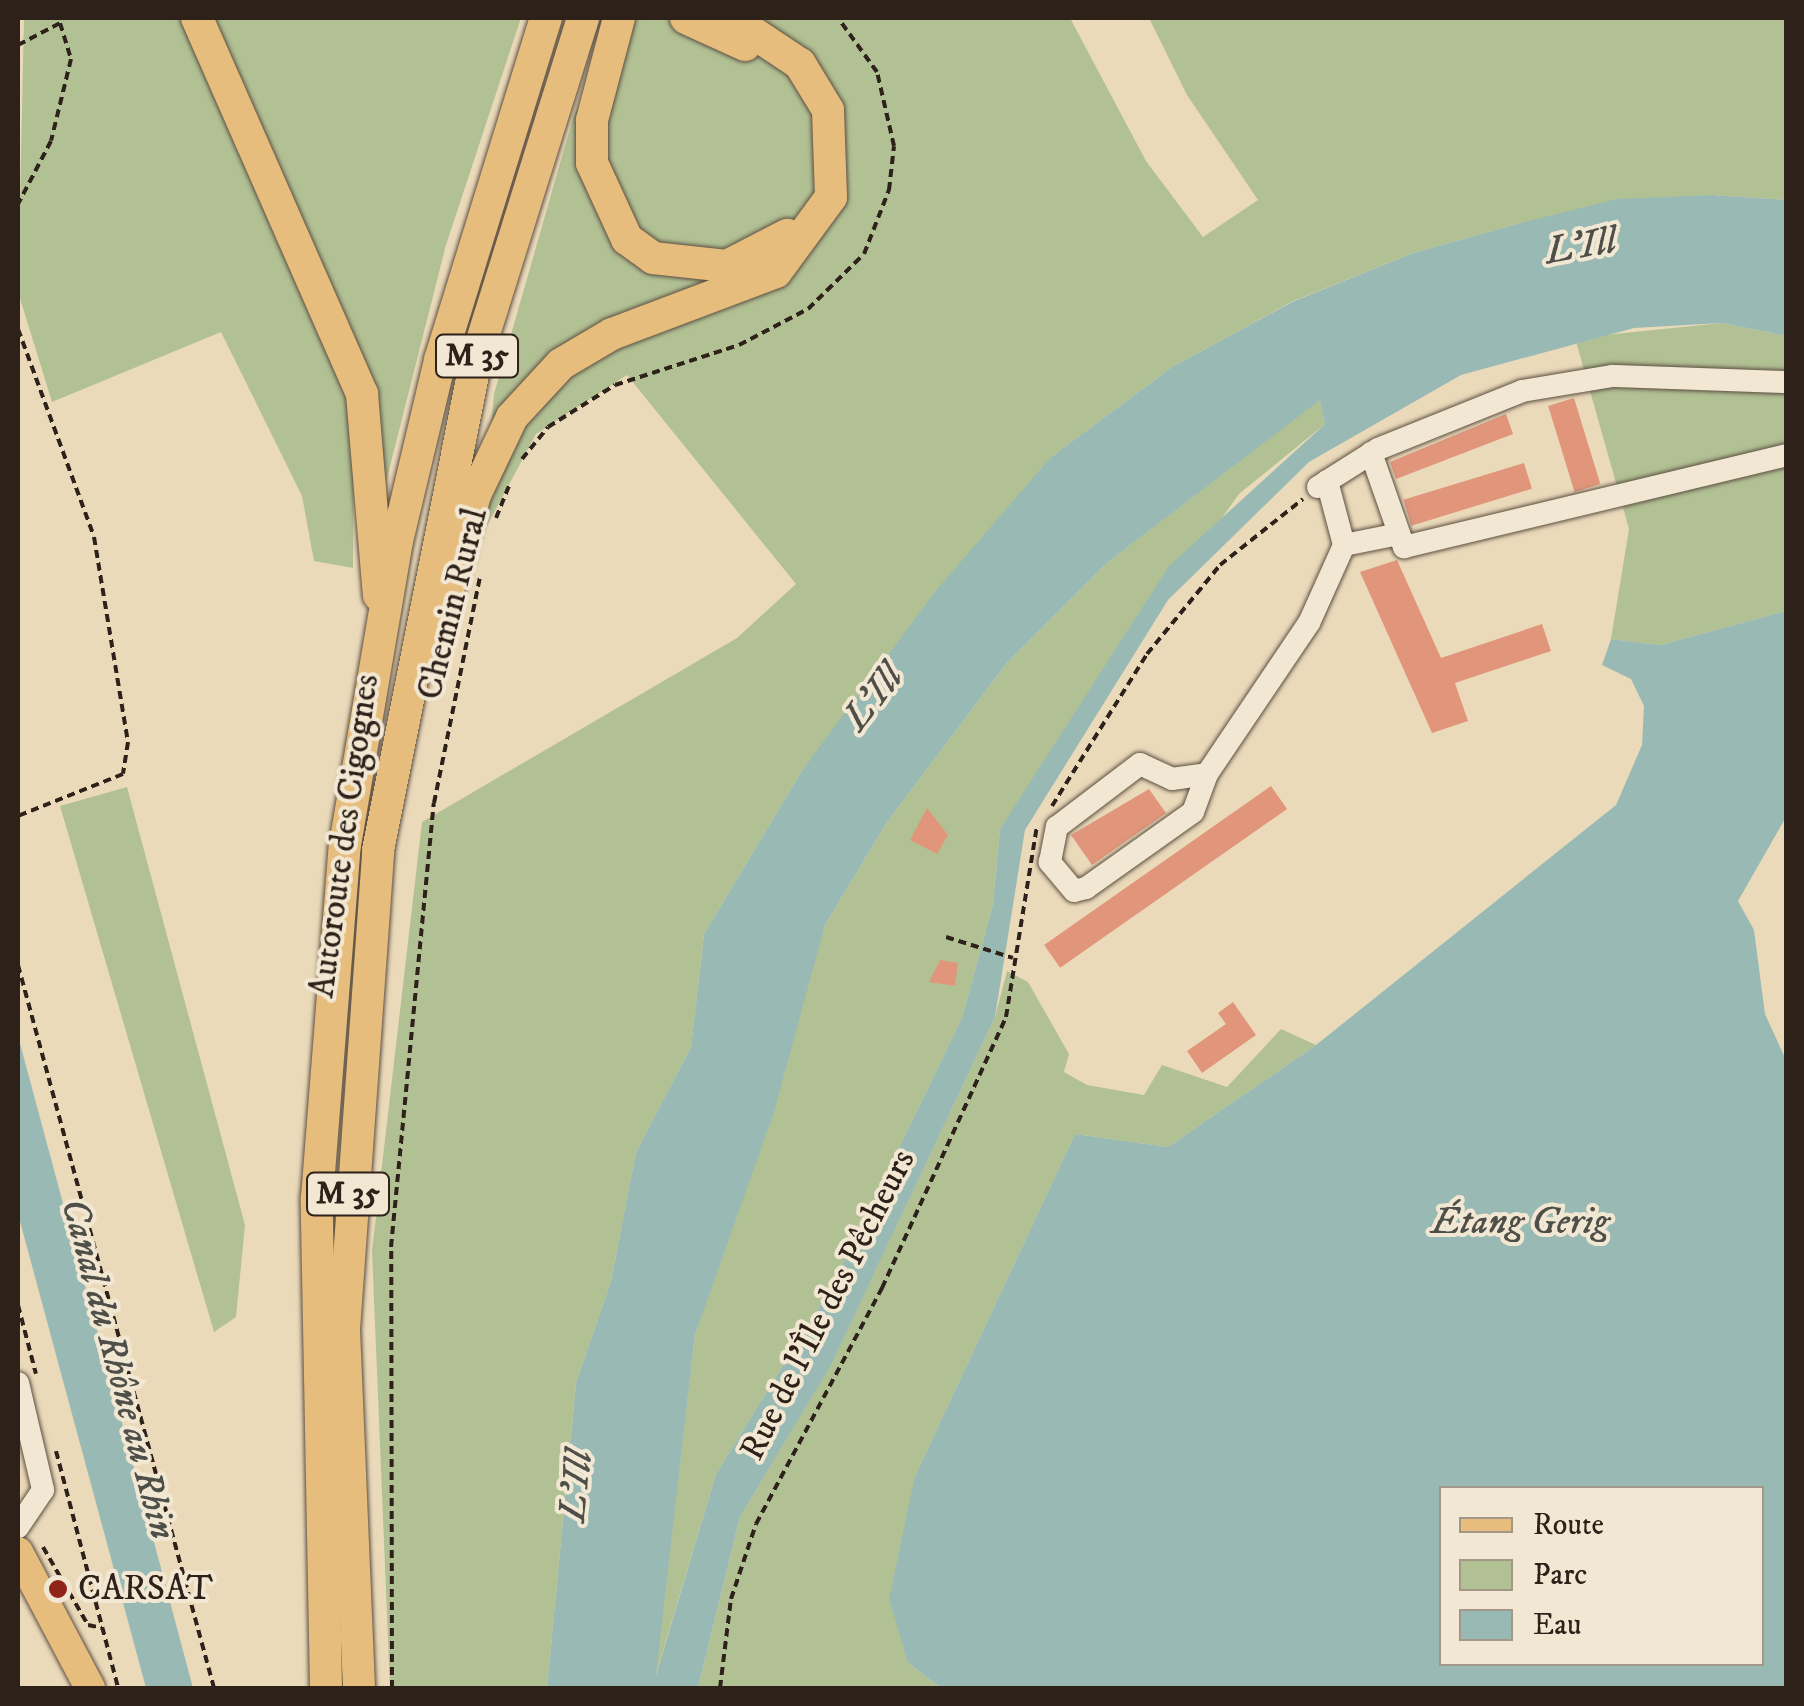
<!DOCTYPE html>
<html>
<head>
<meta charset="utf-8">
<style>
  body { margin:0 }
  #map { position:relative; width:1804px; height:1706px; overflow:hidden; background:#ebdaba; font-family:"IM FELL DW Pica",serif }
  div>[style] { position:absolute }
  .green>* { inset:0; background:#b2c194 }
  .water>* { inset:0; background:#99bab4 }
  .building>* { inset:0; background:#e1967c; transform-origin:0 0 }
  .path>* { height:4px; margin-top:-2px; transform-origin:0; background:repeating-linear-gradient(90deg,#2d211a 0 8px,transparent 0 13px) }
  .roads { filter:drop-shadow(0 0 2px #5c4f42) drop-shadow(0 0 2px #5c4f42) }
  .minor>* { height:22px; margin:-11px; padding:0 11px; transform-origin:11px; border-radius:11px; background:#f2e7d2 }
  .major>* { height:30px; margin:-15px; padding:0 15px; transform-origin:15px; border-radius:15px; background:#e6bd7d }
  .highway>* { height:32px; margin:-16px; padding:0 16px; transform-origin:16px; border-radius:16px; background:#e6bd7d }
  .dots>* { width:28px; height:28px; translate:-50% -50%; box-sizing:border-box; border:5px solid #f2e7d2; border-radius:50% }
  span { translate:-50% -50%; white-space:nowrap; text-align:center; line-height:1.15; -webkit-text-stroke:8px #f2e7d2; paint-order:stroke }
  .shield-label span { padding:2px 8px; background:#f2e7d2; border:2px solid; border-radius:8px; -webkit-text-stroke-width:0 }
  .shield-label { font-size:32px; color:#2d211a; font-weight:700 }
  .street-label { font-size:35px; color:#2d211a }
  .poi-label { font-size:35px; color:#2d211a }
  .left { translate:0 -50%; text-align:left }
  .water-label { font-size:38px; color:#4d4f48; font-style:italic }
  .frame { position:absolute; inset:0; border:20px solid #2d211a; pointer-events:none }
  .legend { position:absolute; left:1439px; top:1486px; width:325px; height:180px; box-sizing:border-box; background:#f2e7d2; border:2px solid #a39888; margin:0; padding:12px 18px; list-style:none; font-size:30px; color:#2d211a }
  .legend li { display:flex; align-items:center; gap:20px; height:50px }
  .legend b { width:50px; border:2px solid #a39888 }
</style>
</head>
<body>
<div id="map">
  <div class="green">
    <i style="clip-path:polygon(24px 18px,181px 18px,354px 410px,353px 568px,314px 561px,302px 496px,221px 332px,52px 402px,18px 292px)"></i>
    <i style="clip-path:polygon(212px 18px,521px 18px,446px 245px,386px 482px,375px 400px)"></i>
    <i style="clip-path:polygon(622px 18px,1070px 18px,1146px 161px,1203px 237px,1258px 200px,1187px 95px,1149px 18px,1786px 18px,1786px 200px,1713px 195px,1517px 224px,1413px 253px,1291px 302px,1172px 367px,1051px 457px,803px 769px,704px 934px,691px 1047px,636px 1152px,611px 1281px,576px 1383px,547px 1688px,390px 1688px,372px 1251px,422px 822px,737px 638px,796px 584px,627px 375px,536px 434px,481px 537px,494px 394px,573px 118px)"></i>
    <i style="clip-path:polygon(1722px 323px,1786px 336px,1786px 611px,1660px 645px,1611px 639px,1629px 529px,1575px 338px)"></i>
    <i style="clip-path:polygon(1320px 399px,1325px 424px,1239px 494px,1000px 829px,993px 904px,962px 1018px,831px 1288px,716px 1474px,655px 1677px,695px 1335px,825px 925px,887px 822px,1006px 664px,1108px 562px)"></i>
    <i style="clip-path:polygon(127px 787px,245px 1225px,236px 1317px,214px 1332px,60px 806px)"></i>
    <i style="clip-path:polygon(1007px 971px,1028px 982px,1069px 1054px,1064px 1072px,1087px 1085px,1144px 1095px,1162px 1065px,1227px 1087px,1281px 1029px,1316px 1045px,1168px 1147px,1075px 1134px,915px 1476px,908px 1663px,941px 1688px,698px 1688px,740px 1517px,831px 1364px,995px 1017px)"></i>
  </div>
  <div class="water">
    <i style="clip-path:polygon(evenodd,1713px 195px,1786px 200px,1786px 336px,1722px 323px,1634px 328px,1461px 375px,1309px 462px,1168px 600px,1025px 830px,995px 1017px,831px 1365px,740px 1517px,698px 1688px,547px 1688px,576px 1383px,611px 1281px,636px 1152px,691px 1047px,704px 934px,803px 769px,938px 588px,1051px 457px,1172px 367px,1292px 302px,1413px 253px,1517px 224px,1617px 199px,1713px 195px,1320px 400px,1325px 424px,1169px 566px,1000px 829px,993px 904px,962px 1018px,831px 1288px,716px 1474px,656px 1675px,695px 1335px,774px 1112px,825px 925px,887px 822px,1006px 664px,1108px 562px,1320px 400px)"></i>
    <i style="clip-path:polygon(evenodd,1786px 611px,1786px 817px,1738px 901px,1754px 930px,1765px 1014px,1786px 1060px,1786px 1688px,941px 1688px,908px 1663px,889px 1599px,915px 1476px,1075px 1134px,1168px 1147px,1316px 1045px,1616px 805px,1642px 745px,1644px 706px,1631px 679px,1602px 665px,1611px 639px,1660px 645px,1786px 611px,1442px 1488px,1762px 1488px,1762px 1664px,1442px 1664px,1442px 1488px)"></i>
    <i style="clip-path:polygon(18px 1036px,142px 1497px,193px 1688px,146px 1688px,18px 1214px)"></i>
  </div>
  <div class="building">
    <i style="left:1574px;top:398px;width:90px;height:27px;rotate:73deg"></i>
    <i style="clip-path:polygon(1506px 414px,1513px 434px,1396px 479px,1390px 462px)"></i>
    <i style="left:1524px;top:463px;width:27px;height:126px;rotate:73deg"></i>
    <i style="clip-path:polygon(1397px 560px,1441px 658px,1542px 624px,1551px 651px,1455px 683px,1468px 721px,1432px 733px,1360px 572px)"></i>
    <i style="left:1271px;top:786px;width:28px;height:277px;rotate:55deg"></i>
    <i style="clip-path:polygon(1149px 789px,1166px 813px,1092px 865px,1071px 835px)"></i>
    <i style="clip-path:polygon(927px 808px,948px 835px,937px 854px,910px 840px)"></i>
    <i style="clip-path:polygon(940px 960px,958px 963px,955px 986px,929px 982px)"></i>
    <i style="clip-path:polygon(1233px 1002px,1256px 1035px,1202px 1073px,1187px 1051px,1226px 1024px,1218px 1013px)"></i>
  </div>
  <div class="path">
    <i style="left:18px;top:45px;width:47px;rotate:-27.6deg"></i>
    <i style="left:60px;top:23px;width:38px;rotate:73deg"></i>
    <i style="left:71px;top:59px;width:84px;rotate:103.7deg"></i>
    <i style="left:51px;top:141px;width:71px;rotate:117.6deg"></i>
    <i style="left:18px;top:329px;width:221px;rotate:69.9deg"></i>
    <i style="left:94px;top:537px;width:208px;rotate:80.6deg"></i>
    <i style="left:128px;top:742px;width:32px;rotate:99deg"></i>
    <i style="left:123px;top:774px;width:113px;rotate:158.2deg"></i>
    <i style="left:522px;top:459px;width:41px;rotate:-50.9deg"></i>
    <i style="left:548px;top:427px;width:79px;rotate:-32.1deg"></i>
    <i style="left:615px;top:385px;width:130px;rotate:-17.9deg"></i>
    <i style="left:739px;top:345px;width:78px;rotate:-27.6deg"></i>
    <i style="left:808px;top:309px;width:78px;rotate:-44.5deg"></i>
    <i style="left:864px;top:254px;width:69px;rotate:-68.7deg"></i>
    <i style="left:889px;top:190px;width:44px;rotate:-83.5deg"></i>
    <i style="left:894px;top:146px;width:76px;rotate:-102.9deg"></i>
    <i style="left:877px;top:72px;width:67px;rotate:-125.8deg"></i>
    <i style="left:496px;top:518px;width:35px;rotate:-68deg"></i>
    <i style="left:1052px;top:806px;width:179px;rotate:-58deg"></i>
    <i style="left:1147px;top:654px;width:115px;rotate:-50.6deg"></i>
    <i style="left:1220px;top:565px;width:106px;rotate:-38.5deg"></i>
    <i style="left:946px;top:937px;width:70px;rotate:17.4deg"></i>
    <i style="left:18px;top:965px;width:749px;rotate:74.83deg"></i>
    <i style="left:18px;top:1305px;width:71px;rotate:75.4deg"></i>
    <i style="left:56px;top:1451px;width:245px;rotate:75.3deg"></i>
    <i style="left:43px;top:1547px;width:90px;rotate:60deg"></i>
    <i style="left:88px;top:1625px;width:14px;rotate:12deg"></i>
    <i style="left:392px;top:1688px;width:441px;rotate:-90.1deg"></i>
    <i style="left:391px;top:1247px;width:446px;rotate:-84.5deg"></i>
    <i style="left:434px;top:803px;width:232px;rotate:-78.5deg"></i>
    <i style="left:720px;top:1688px;width:90px;rotate:-83deg"></i>
    <i style="left:731px;top:1599px;width:79px;rotate:-71.6deg"></i>
    <i style="left:756px;top:1524px;width:268px;rotate:-61.9deg"></i>
    <i style="left:882px;top:1288px;width:298px;rotate:-65.4deg"></i>
    <i style="left:1006px;top:1017px;width:194px;rotate:-80.8deg"></i>
  </div>
  <div class="roads">
    <div class="minor">
      <i style="left:1371px;top:453px;width:100px;rotate:70.7deg"></i>
      <i style="left:1404px;top:547px;width:393px;rotate:-13.5deg"></i>
      <i style="left:1318px;top:487px;width:71px;rotate:-32.3deg"></i>
      <i style="left:1378px;top:449px;width:155px;rotate:-21.9deg"></i>
      <i style="left:1522px;top:391px;width:92px;rotate:-9.4deg"></i>
      <i style="left:1613px;top:376px;width:173px;rotate:2deg"></i>
      <i style="left:1344px;top:545px;width:56px;rotate:-11.3deg"></i>
      <i style="left:1207px;top:774px;width:40px;rotate:110.2deg"></i>
      <i style="left:1193px;top:812px;width:131px;rotate:144.6deg"></i>
      <i style="left:1086px;top:888px;width:12px;rotate:166deg"></i>
      <i style="left:1074px;top:891px;width:38px;rotate:-130deg"></i>
      <i style="left:1050px;top:862px;width:36px;rotate:-79deg"></i>
      <i style="left:1057px;top:827px;width:104px;rotate:-37.2deg"></i>
      <i style="left:1140px;top:764px;width:35px;rotate:25deg"></i>
      <i style="left:1172px;top:779px;width:35px;rotate:-8deg"></i>
      <i style="left:1207px;top:774px;width:182px;rotate:-56deg"></i>
      <i style="left:1309px;top:623px;width:85px;rotate:-65.8deg"></i>
      <i style="left:1344px;top:545px;width:66px;rotate:-104.9deg"></i>
      <i style="left:18px;top:1383px;width:110px;rotate:76.8deg"></i>
      <i style="left:43px;top:1490px;width:45px;rotate:124deg"></i>
    </div>
    <div class="major">
      <i style="left:18px;top:1552px;width:154px;rotate:62.1deg"></i>
    </div>
    <div class="highway">
      <i style="left:197px;top:18px;width:411px;rotate:66.3deg"></i>
      <i style="left:362px;top:394px;width:202px;rotate:85.2deg"></i>
      <i style="left:619px;top:18px;width:106px;rotate:104.8deg"></i>
      <i style="left:592px;top:120px;width:43px;rotate:90deg"></i>
      <i style="left:592px;top:163px;width:84px;rotate:65.3deg"></i>
      <i style="left:627px;top:239px;width:32px;rotate:36deg"></i>
      <i style="left:653px;top:258px;width:74px;rotate:6.2deg"></i>
      <i style="left:727px;top:266px;width:68px;rotate:-27.3deg"></i>
      <i style="left:686px;top:18px;width:65px;rotate:24.6deg"></i>
      <i style="left:436px;top:632px;width:142px;rotate:-74.1deg"></i>
      <i style="left:475px;top:495px;width:86px;rotate:-64.6deg"></i>
      <i style="left:512px;top:417px;width:72px;rotate:-47.2deg"></i>
      <i style="left:561px;top:364px;width:59px;rotate:-30.5deg"></i>
      <i style="left:612px;top:334px;width:175px;rotate:-20.7deg"></i>
      <i style="left:776px;top:272px;width:93px;rotate:-53.7deg"></i>
      <i style="left:831px;top:197px;width:87px;rotate:-92deg"></i>
      <i style="left:828px;top:110px;width:54px;rotate:-121.3deg"></i>
      <i style="left:800px;top:64px;width:83px;rotate:-146.3deg"></i>
      <i style="left:326px;top:1688px;width:490px;rotate:-91.1deg"></i>
      <i style="left:317px;top:1198px;width:354px;rotate:-85.5deg"></i>
      <i style="left:345px;top:845px;width:308px;rotate:-80.3deg"></i>
      <i style="left:397px;top:541px;width:186px;rotate:-76.6deg"></i>
      <i style="left:440px;top:360px;width:358px;rotate:-72.8deg"></i>
      <i style="left:359px;top:1688px;width:359px;rotate:-92.4deg"></i>
      <i style="left:344px;top:1329px;width:480px;rotate:-85.9deg"></i>
      <i style="left:378px;top:850px;width:497px;rotate:-78.7deg"></i>
      <i style="left:475px;top:363px;width:362px;rotate:-72.6deg"></i>
    </div>
  </div>
  <div class="dots">
    <i style="left:58px;top:1589px;background:#8f2418"></i>
  </div>
  <div class="shield-label">
    <span style="left:477px;top:356px">M 35</span>
    <span style="left:348px;top:1194px">M 35</span>
  </div>
  <div class="street-label">
    <span style="left:453px;top:604px;rotate:-76deg">Chemin Rural</span>
    <span style="left:345px;top:836px;rotate:-82deg">Autoroute des Cigognes</span>
    <span style="left:828px;top:1305px;rotate:-63deg">Rue de l'Île des Pêcheurs</span>
  </div>
  <div class="poi-label">
    <span class="left" style="left:78px;top:1589px">CARSAT</span>
  </div>
  <div class="water-label">
    <span style="left:1581px;top:247px;rotate:-10deg">L'Ill</span>
    <span style="left:874px;top:698px;rotate:-52deg">L'Ill</span>
    <span style="left:1520px;top:1223px">Étang Gerig</span>
    <span style="left:117px;top:1369px;rotate:75deg">Canal du Rhône au Rhin</span>
    <span style="left:577px;top:1486px;rotate:-84deg">L'Ill</span>
  </div>
  <div class="frame"></div>
  <ul class="legend">
  <li><b style="height:12px;background:#e6bd7d"></b>Route</li>
  <li><b style="height:28px;background:#b2c194"></b>Parc</li>
  <li><b style="height:28px;background:#99bab4"></b>Eau</li>
  </ul>
</div>
</body>
</html>
